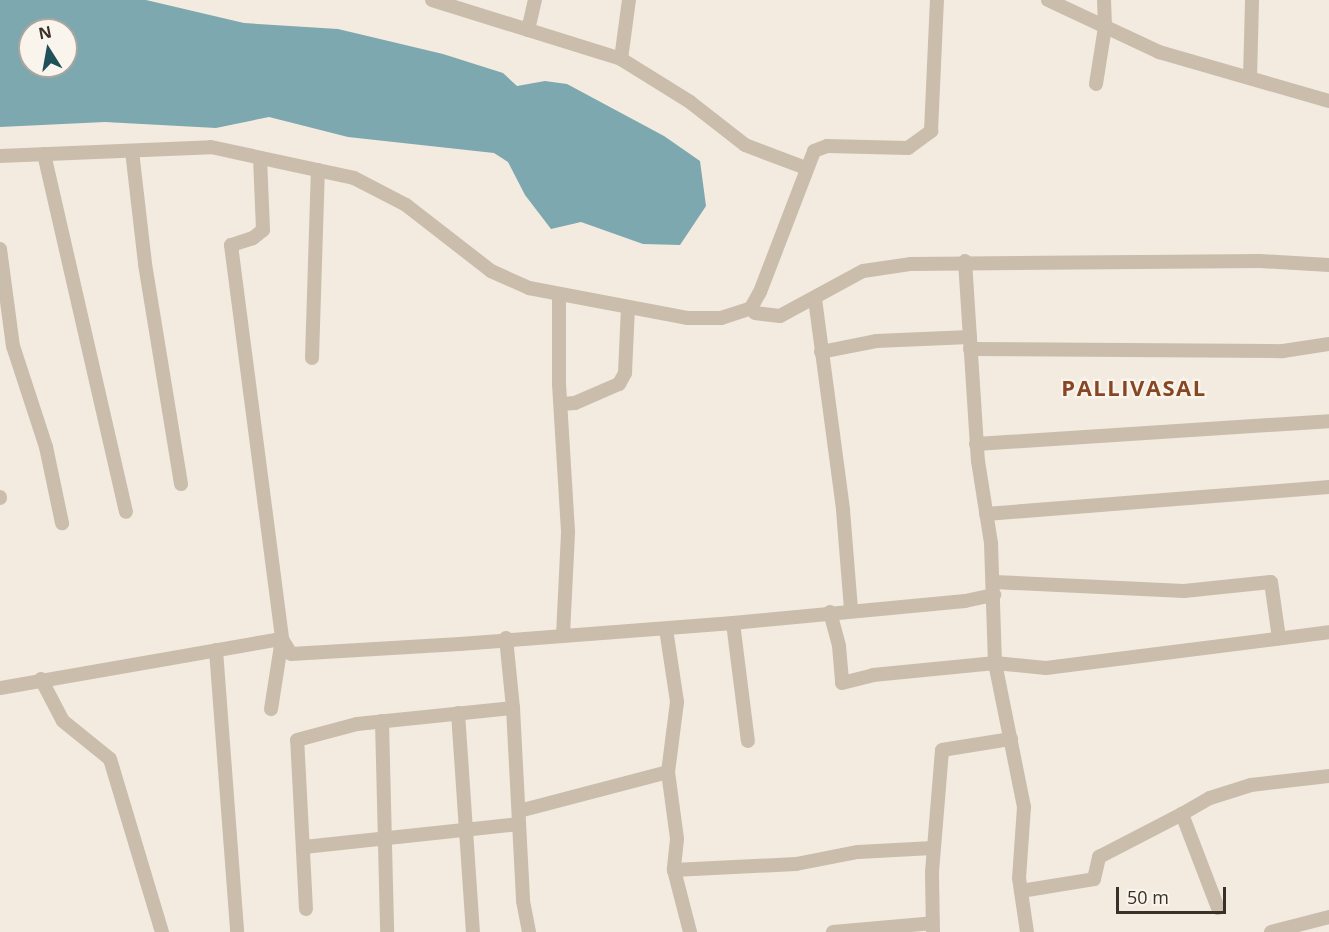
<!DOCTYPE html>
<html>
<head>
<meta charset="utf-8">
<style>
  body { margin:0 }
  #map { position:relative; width:1329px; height:932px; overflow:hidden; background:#f3ebdf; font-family:"Open Sans",sans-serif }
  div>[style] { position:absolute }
  .water>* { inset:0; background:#7ea8af }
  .street>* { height:14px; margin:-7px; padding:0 7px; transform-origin:7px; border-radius:7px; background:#cbbdab }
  span { translate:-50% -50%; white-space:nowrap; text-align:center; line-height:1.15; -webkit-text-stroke:4.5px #faf5ec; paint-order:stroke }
  .district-label { font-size:22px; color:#874624; font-weight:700; letter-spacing:1.5px }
  .north { position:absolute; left:18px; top:18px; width:60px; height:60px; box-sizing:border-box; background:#faf5ec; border:2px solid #ada69e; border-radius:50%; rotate:349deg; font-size:16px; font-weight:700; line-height:24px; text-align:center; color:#39302a }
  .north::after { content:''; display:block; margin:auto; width:21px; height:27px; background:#20505a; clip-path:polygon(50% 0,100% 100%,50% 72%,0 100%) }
  .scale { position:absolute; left:1116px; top:887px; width:110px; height:27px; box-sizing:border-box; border:3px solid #39302a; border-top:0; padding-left:8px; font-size:18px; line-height:21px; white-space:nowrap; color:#39302a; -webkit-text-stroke:4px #faf5ec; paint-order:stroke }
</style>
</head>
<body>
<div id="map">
  <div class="water">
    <i style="clip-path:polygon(evenodd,0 0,146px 0,244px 23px,338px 29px,443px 54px,503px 73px,517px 86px,545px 81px,567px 84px,664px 136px,700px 161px,706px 206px,680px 245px,643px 244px,581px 222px,551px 229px,525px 195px,508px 162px,494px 153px,348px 137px,269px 117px,216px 128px,105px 122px,0 127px,0 0,30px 30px,66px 30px,66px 66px,30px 66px,30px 30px)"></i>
  </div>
  <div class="street">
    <i style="left:432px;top:0;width:198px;rotate:17.3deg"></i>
    <i style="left:621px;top:59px;width:81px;rotate:31.9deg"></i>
    <i style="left:690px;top:102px;width:70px;rotate:38deg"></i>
    <i style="left:745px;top:145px;width:65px;rotate:20.7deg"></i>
    <i style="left:1048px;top:0;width:123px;rotate:25.1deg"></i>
    <i style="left:1159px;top:52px;width:177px;rotate:16.1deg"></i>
    <i style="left:528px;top:30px;width:31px;rotate:-77deg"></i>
    <i style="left:621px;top:59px;width:60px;rotate:-82.3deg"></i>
    <i style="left:1250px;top:78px;width:78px;rotate:-88.5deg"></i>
    <i style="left:1096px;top:84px;width:58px;rotate:-81deg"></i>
    <i style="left:1105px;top:27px;width:27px;rotate:-92deg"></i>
    <i style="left:132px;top:151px;width:114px;rotate:83.4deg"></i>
    <i style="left:145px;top:264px;width:223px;rotate:80.7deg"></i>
    <i style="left:44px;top:154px;width:367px;rotate:77.1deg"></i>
    <i style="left:0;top:156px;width:211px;rotate:-2.4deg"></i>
    <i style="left:211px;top:147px;width:146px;rotate:12.2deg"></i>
    <i style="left:354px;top:178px;width:59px;rotate:27.4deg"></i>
    <i style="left:406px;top:205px;width:108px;rotate:37.8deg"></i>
    <i style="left:491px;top:271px;width:42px;rotate:24.1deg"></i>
    <i style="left:529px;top:288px;width:162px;rotate:10.7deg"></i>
    <i style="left:688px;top:318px;width:33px"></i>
    <i style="left:721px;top:318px;width:32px;rotate:-18deg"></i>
    <i style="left:751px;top:308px;width:18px;rotate:-61deg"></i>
    <i style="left:760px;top:292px;width:151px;rotate:-69deg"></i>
    <i style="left:814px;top:151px;width:14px;rotate:-21deg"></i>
    <i style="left:827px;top:146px;width:81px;rotate:1.4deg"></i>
    <i style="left:908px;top:148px;width:29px;rotate:-36deg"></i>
    <i style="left:931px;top:131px;width:131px;rotate:-87.4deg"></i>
    <i style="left:260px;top:158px;width:72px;rotate:87.6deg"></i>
    <i style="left:263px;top:230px;width:13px;rotate:141deg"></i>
    <i style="left:253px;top:238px;width:23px;rotate:162deg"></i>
    <i style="left:231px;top:245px;width:397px;rotate:82.6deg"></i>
    <i style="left:282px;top:639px;width:71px;rotate:98.9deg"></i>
    <i style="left:0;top:249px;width:98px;rotate:82.4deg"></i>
    <i style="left:13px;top:346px;width:106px;rotate:71.9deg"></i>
    <i style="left:46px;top:447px;width:78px;rotate:78.1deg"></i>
    <i style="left:965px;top:261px;width:200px;rotate:86.3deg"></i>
    <i style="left:978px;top:461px;width:83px;rotate:81deg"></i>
    <i style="left:991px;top:543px;width:120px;rotate:88.1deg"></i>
    <i style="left:995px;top:663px;width:147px;rotate:78.6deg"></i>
    <i style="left:1024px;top:807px;width:71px;rotate:94deg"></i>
    <i style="left:1019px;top:878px;width:55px;rotate:81.6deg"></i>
    <i style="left:559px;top:297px;width:87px;rotate:90deg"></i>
    <i style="left:559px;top:384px;width:149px;rotate:86.5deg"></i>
    <i style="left:568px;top:533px;width:102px;rotate:92.8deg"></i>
    <i style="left:815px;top:299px;width:213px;rotate:82.4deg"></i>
    <i style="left:843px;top:510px;width:100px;rotate:85.4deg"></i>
    <i style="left:751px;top:308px;width:6px;rotate:51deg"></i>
    <i style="left:755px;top:313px;width:25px;rotate:7deg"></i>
    <i style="left:780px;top:316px;width:94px;rotate:-28.5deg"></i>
    <i style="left:863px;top:271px;width:49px;rotate:-8.3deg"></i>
    <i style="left:911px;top:264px;width:349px;rotate:-0.5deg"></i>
    <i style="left:1260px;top:261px;width:69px;rotate:3.3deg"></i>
    <i style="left:970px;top:349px;width:313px;rotate:0.4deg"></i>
    <i style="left:1283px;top:351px;width:47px;rotate:-8.7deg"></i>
    <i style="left:821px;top:352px;width:56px;rotate:-11.3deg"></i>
    <i style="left:876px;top:341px;width:94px;rotate:-2.4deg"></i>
    <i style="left:312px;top:358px;width:188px;rotate:-88.2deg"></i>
    <i style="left:561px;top:404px;width:14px;rotate:-4deg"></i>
    <i style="left:575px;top:403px;width:48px;rotate:-23.4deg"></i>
    <i style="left:619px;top:384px;width:13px;rotate:-61deg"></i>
    <i style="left:625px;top:373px;width:66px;rotate:-87.4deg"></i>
    <i style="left:976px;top:444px;width:354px;rotate:-3.7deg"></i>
    <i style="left:0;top:497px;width:1px;rotate:90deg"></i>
    <i style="left:986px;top:514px;width:344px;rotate:-4.5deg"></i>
    <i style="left:994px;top:582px;width:190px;rotate:2.7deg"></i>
    <i style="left:1184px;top:591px;width:87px;rotate:-5.9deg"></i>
    <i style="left:1271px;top:582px;width:57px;rotate:81.9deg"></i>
    <i style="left:830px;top:612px;width:35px;rotate:75deg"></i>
    <i style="left:839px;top:646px;width:37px;rotate:85deg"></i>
    <i style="left:842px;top:683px;width:32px;rotate:-14deg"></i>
    <i style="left:873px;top:675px;width:123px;rotate:-5.6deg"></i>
    <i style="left:995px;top:663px;width:51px;rotate:5.6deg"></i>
    <i style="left:1046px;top:668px;width:285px;rotate:-7.2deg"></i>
    <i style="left:733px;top:623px;width:119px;rotate:82.8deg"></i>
    <i style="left:666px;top:629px;width:74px;rotate:81.4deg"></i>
    <i style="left:677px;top:702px;width:71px;rotate:97.3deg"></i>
    <i style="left:668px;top:772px;width:68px;rotate:82.3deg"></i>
    <i style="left:677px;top:839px;width:31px;rotate:96deg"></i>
    <i style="left:674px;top:870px;width:64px;rotate:75.5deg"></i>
    <i style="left:506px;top:638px;width:70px;rotate:84.3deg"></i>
    <i style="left:216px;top:650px;width:283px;rotate:85.7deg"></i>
    <i style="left:41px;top:679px;width:47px;rotate:62.4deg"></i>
    <i style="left:63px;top:721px;width:60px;rotate:39deg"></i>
    <i style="left:110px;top:759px;width:181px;rotate:73.3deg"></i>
    <i style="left:0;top:688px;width:286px;rotate:-9.9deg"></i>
    <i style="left:282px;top:639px;width:17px;rotate:59deg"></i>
    <i style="left:291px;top:654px;width:169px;rotate:-3.4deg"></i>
    <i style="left:460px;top:644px;width:274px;rotate:-4.4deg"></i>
    <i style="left:733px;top:623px;width:233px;rotate:-5.4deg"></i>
    <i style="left:965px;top:601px;width:30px;rotate:-12deg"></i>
    <i style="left:458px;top:713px;width:220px;rotate:86.1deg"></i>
    <i style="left:382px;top:721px;width:211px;rotate:88.6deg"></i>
    <i style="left:519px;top:811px;width:154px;rotate:-14.7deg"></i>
    <i style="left:304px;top:847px;width:216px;rotate:-6.1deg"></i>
    <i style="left:674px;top:870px;width:122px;rotate:-2.8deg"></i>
    <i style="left:796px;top:864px;width:63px;rotate:-11deg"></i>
    <i style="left:858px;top:852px;width:75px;rotate:-3.1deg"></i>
    <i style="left:1021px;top:891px;width:74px;rotate:-9.3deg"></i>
    <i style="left:1094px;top:879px;width:23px;rotate:-77deg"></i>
    <i style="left:1099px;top:857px;width:93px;rotate:-27.4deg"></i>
    <i style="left:1218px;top:908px;width:101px;rotate:-111deg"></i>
    <i style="left:1182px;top:814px;width:32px;rotate:-30deg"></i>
    <i style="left:1210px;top:798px;width:43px;rotate:-17.6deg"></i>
    <i style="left:1251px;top:785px;width:79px;rotate:-6.6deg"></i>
    <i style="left:306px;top:909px;width:169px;rotate:-93deg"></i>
    <i style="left:297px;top:740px;width:62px;rotate:-14.9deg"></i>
    <i style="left:357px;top:724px;width:157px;rotate:-5.9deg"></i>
    <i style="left:513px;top:708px;width:193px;rotate:87deg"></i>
    <i style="left:523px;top:901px;width:32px;rotate:79deg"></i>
    <i style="left:833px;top:932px;width:100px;rotate:-5.1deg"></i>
    <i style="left:933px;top:932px;width:60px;rotate:-91deg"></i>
    <i style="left:932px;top:872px;width:122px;rotate:-85.3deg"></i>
    <i style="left:942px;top:750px;width:70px;rotate:-9.1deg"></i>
    <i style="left:1271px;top:932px;width:60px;rotate:-14.5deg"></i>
  </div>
  <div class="district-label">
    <span style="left:1134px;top:388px">PALLIVASAL</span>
  </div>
  <div class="north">N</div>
  <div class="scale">50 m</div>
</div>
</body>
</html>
